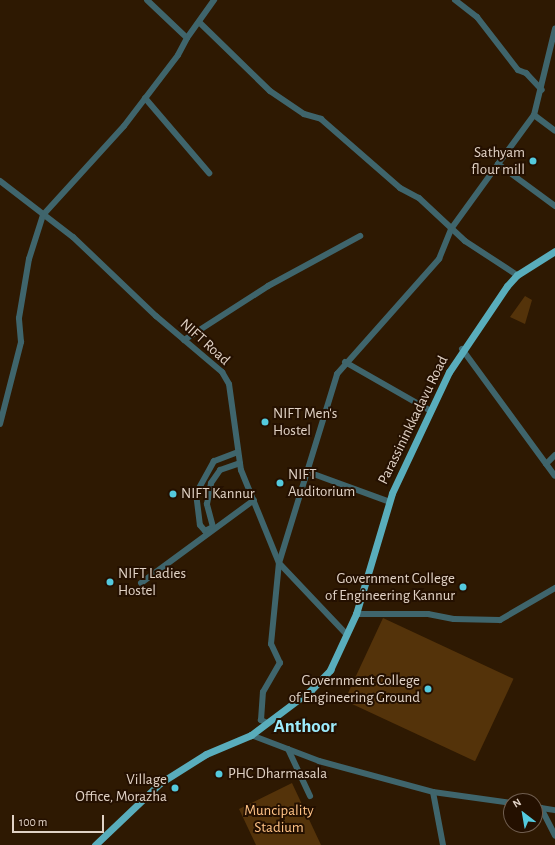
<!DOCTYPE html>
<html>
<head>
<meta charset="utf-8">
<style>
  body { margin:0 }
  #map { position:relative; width:555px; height:845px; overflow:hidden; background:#2e1902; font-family:"Alegreya Sans",sans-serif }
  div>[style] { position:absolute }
  .green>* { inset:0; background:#54330a; transform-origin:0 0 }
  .minor>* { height:6px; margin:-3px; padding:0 3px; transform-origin:3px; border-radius:3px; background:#3f656c }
  .major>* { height:7px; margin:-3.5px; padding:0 3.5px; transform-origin:3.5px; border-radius:3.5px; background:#59adbc }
  .dots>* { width:11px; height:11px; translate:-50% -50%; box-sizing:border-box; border:2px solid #241000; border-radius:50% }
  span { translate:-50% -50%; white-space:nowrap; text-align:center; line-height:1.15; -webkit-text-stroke:4px #241000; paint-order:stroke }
  .poi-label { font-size:15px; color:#e1d2c5 }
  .right { translate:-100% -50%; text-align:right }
  .left { translate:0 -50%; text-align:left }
  .street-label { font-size:15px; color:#e1d2c5 }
  .park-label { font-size:15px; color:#ffc386 }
  .district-label { font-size:19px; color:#9cebfb; font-weight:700 }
  .north { position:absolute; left:503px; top:793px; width:40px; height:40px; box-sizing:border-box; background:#241000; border:1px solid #705e4f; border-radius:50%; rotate:329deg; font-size:11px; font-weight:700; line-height:16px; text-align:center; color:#e1d2c5 }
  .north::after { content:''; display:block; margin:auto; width:14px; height:18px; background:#54cade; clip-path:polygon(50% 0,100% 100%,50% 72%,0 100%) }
  .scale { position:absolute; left:12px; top:815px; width:92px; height:18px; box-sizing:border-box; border:2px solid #e1d2c5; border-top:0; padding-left:5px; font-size:12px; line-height:14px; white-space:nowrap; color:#e1d2c5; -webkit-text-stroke:3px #241000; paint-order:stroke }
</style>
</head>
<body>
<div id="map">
  <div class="green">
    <i style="clip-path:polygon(525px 296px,532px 300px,525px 324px,510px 317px)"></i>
    <i style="left:383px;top:618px;width:144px;height:91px;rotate:25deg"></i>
    <i style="clip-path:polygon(292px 783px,321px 845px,256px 845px,239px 809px)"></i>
  </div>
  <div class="minor">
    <i style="left:147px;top:0;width:55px;rotate:43.5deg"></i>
    <i style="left:187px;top:38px;width:47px;rotate:-54.6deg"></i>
    <i style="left:455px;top:0;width:28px;rotate:38deg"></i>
    <i style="left:477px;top:17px;width:67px;rotate:52.3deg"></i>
    <i style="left:518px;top:70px;width:9px;rotate:21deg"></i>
    <i style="left:526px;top:73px;width:23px;rotate:47deg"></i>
    <i style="left:199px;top:22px;width:99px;rotate:44.2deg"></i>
    <i style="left:270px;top:91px;width:41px;rotate:34.1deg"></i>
    <i style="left:304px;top:114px;width:18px;rotate:16deg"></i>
    <i style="left:321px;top:119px;width:105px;rotate:41.1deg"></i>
    <i style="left:400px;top:188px;width:21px;rotate:28deg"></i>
    <i style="left:419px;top:198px;width:63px;rotate:43.1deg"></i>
    <i style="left:465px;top:241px;width:62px;rotate:33.2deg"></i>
    <i style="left:145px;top:98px;width:99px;rotate:49.5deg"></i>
    <i style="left:534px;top:115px;width:26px;rotate:37deg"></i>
    <i style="left:498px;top:164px;width:61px;rotate:-53.7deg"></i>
    <i style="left:534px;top:115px;width:89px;rotate:-76.3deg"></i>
    <i style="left:0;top:181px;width:92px;rotate:37.5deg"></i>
    <i style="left:73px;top:237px;width:115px;rotate:43.6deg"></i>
    <i style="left:156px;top:316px;width:87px;rotate:40.3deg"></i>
    <i style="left:222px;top:372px;width:14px;rotate:60deg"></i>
    <i style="left:229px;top:384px;width:87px;rotate:82.1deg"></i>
    <i style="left:241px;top:470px;width:100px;rotate:67.8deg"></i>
    <i style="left:279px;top:563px;width:99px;rotate:46.6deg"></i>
    <i style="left:184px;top:340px;width:100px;rotate:-32.7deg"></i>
    <i style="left:268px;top:286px;width:105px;rotate:-28.5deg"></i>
    <i style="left:462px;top:349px;width:157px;rotate:53.8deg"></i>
    <i style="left:345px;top:362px;width:99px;rotate:29.7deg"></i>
    <i style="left:0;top:424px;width:85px;rotate:-75.6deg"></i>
    <i style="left:21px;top:342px;width:24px;rotate:-95deg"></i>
    <i style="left:19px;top:318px;width:60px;rotate:-80.4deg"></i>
    <i style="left:29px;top:259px;width:46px;rotate:-72.3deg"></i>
    <i style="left:43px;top:215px;width:120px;rotate:-47.7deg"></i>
    <i style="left:124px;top:126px;width:89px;rotate:-52.7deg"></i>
    <i style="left:178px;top:55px;width:19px;rotate:-62deg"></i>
    <i style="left:238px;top:452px;width:26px;rotate:159deg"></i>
    <i style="left:214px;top:461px;width:37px;rotate:119deg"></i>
    <i style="left:196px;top:493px;width:32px;rotate:83deg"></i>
    <i style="left:200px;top:525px;width:8px;rotate:50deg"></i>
    <i style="left:205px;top:531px;width:9px;rotate:-27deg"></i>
    <i style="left:213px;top:527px;width:24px;rotate:-105deg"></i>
    <i style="left:207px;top:504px;width:21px;rotate:-79deg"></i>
    <i style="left:211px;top:483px;width:16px;rotate:-55deg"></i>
    <i style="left:220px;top:470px;width:21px;rotate:-19deg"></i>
    <i style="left:546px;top:464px;width:13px;rotate:-45deg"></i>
    <i style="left:308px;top:472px;width:87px;rotate:20.1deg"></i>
    <i style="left:141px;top:583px;width:140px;rotate:-36.3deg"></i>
    <i style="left:356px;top:614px;width:72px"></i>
    <i style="left:428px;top:614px;width:26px;rotate:11deg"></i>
    <i style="left:454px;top:619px;width:46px;rotate:1.2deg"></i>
    <i style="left:500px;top:620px;width:64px;rotate:-30.2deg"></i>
    <i style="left:267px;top:723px;width:7px;rotate:-153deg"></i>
    <i style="left:261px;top:720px;width:28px;rotate:-86deg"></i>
    <i style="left:263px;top:692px;width:34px;rotate:-60deg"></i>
    <i style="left:280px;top:663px;width:21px;rotate:-115deg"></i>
    <i style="left:271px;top:644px;width:81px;rotate:-84.4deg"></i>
    <i style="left:279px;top:563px;width:198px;rotate:-72.9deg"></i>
    <i style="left:337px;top:374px;width:154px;rotate:-48.4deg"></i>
    <i style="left:439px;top:259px;width:32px;rotate:-68deg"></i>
    <i style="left:451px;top:229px;width:80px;rotate:-54.1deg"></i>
    <i style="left:498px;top:164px;width:71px;rotate:36.4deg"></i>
    <i style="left:251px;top:735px;width:73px;rotate:20.9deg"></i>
    <i style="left:319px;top:761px;width:118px;rotate:15.2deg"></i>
    <i style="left:433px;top:792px;width:79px;rotate:8deg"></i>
    <i style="left:288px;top:749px;width:52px;rotate:64.9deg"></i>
    <i style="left:433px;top:792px;width:54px;rotate:79.3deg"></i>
    <i style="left:535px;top:807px;width:20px;rotate:9deg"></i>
    <i style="left:541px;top:808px;width:31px;rotate:63deg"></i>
  </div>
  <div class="major">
    <i style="left:95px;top:845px;width:90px;rotate:-43.6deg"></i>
    <i style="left:160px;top:783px;width:54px;rotate:-32.2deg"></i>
    <i style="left:206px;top:754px;width:49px;rotate:-22.9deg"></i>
    <i style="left:251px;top:735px;width:75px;rotate:-36.9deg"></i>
    <i style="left:311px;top:690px;width:28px;rotate:-46deg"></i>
    <i style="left:330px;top:670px;width:62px;rotate:-65.1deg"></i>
    <i style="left:356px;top:614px;width:126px;rotate:-73.4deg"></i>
    <i style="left:392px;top:493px;width:134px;rotate:-64.8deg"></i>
    <i style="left:449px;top:372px;width:104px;rotate:-56deg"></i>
    <i style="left:507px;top:286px;width:15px;rotate:-48deg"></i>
    <i style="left:517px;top:275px;width:45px;rotate:-32.3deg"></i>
  </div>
  <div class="dots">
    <i style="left:533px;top:161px;background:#54cade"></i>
    <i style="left:265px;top:422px;background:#54cade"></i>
    <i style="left:280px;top:483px;background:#54cade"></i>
    <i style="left:173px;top:494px;background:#54cade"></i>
    <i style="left:110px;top:582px;background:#54cade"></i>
    <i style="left:463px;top:587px;background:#54cade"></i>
    <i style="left:428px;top:689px;background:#54cade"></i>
    <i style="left:219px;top:774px;background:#54cade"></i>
    <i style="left:175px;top:788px;background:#54cade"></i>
  </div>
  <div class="poi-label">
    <span class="right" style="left:525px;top:161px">Sathyam<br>flour mill</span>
    <span class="left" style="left:273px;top:422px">NIFT Men's<br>Hostel</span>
    <span class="left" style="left:288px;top:483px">NIFT<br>Auditorium</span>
    <span class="left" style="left:181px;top:494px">NIFT Kannur</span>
    <span class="left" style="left:118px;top:582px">NIFT Ladies<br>Hostel</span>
    <span class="right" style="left:455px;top:587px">Government College<br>of Engineering Kannur</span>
    <span class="right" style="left:420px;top:689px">Government College<br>of Engineering Ground</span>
    <span class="left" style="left:228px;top:774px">PHC Dharmasala</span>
    <span class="right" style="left:167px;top:788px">Village<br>Office, Morazha</span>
  </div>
  <div class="street-label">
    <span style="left:205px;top:342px;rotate:42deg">NIFT Road</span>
    <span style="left:413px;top:420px;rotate:-64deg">Parassininkkadavu Road</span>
  </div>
  <div class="park-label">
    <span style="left:279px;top:819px">Muncipality<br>Stadium</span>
  </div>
  <div class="district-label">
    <span style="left:305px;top:727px">Anthoor</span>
  </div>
  <div class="north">N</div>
  <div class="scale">100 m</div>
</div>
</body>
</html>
